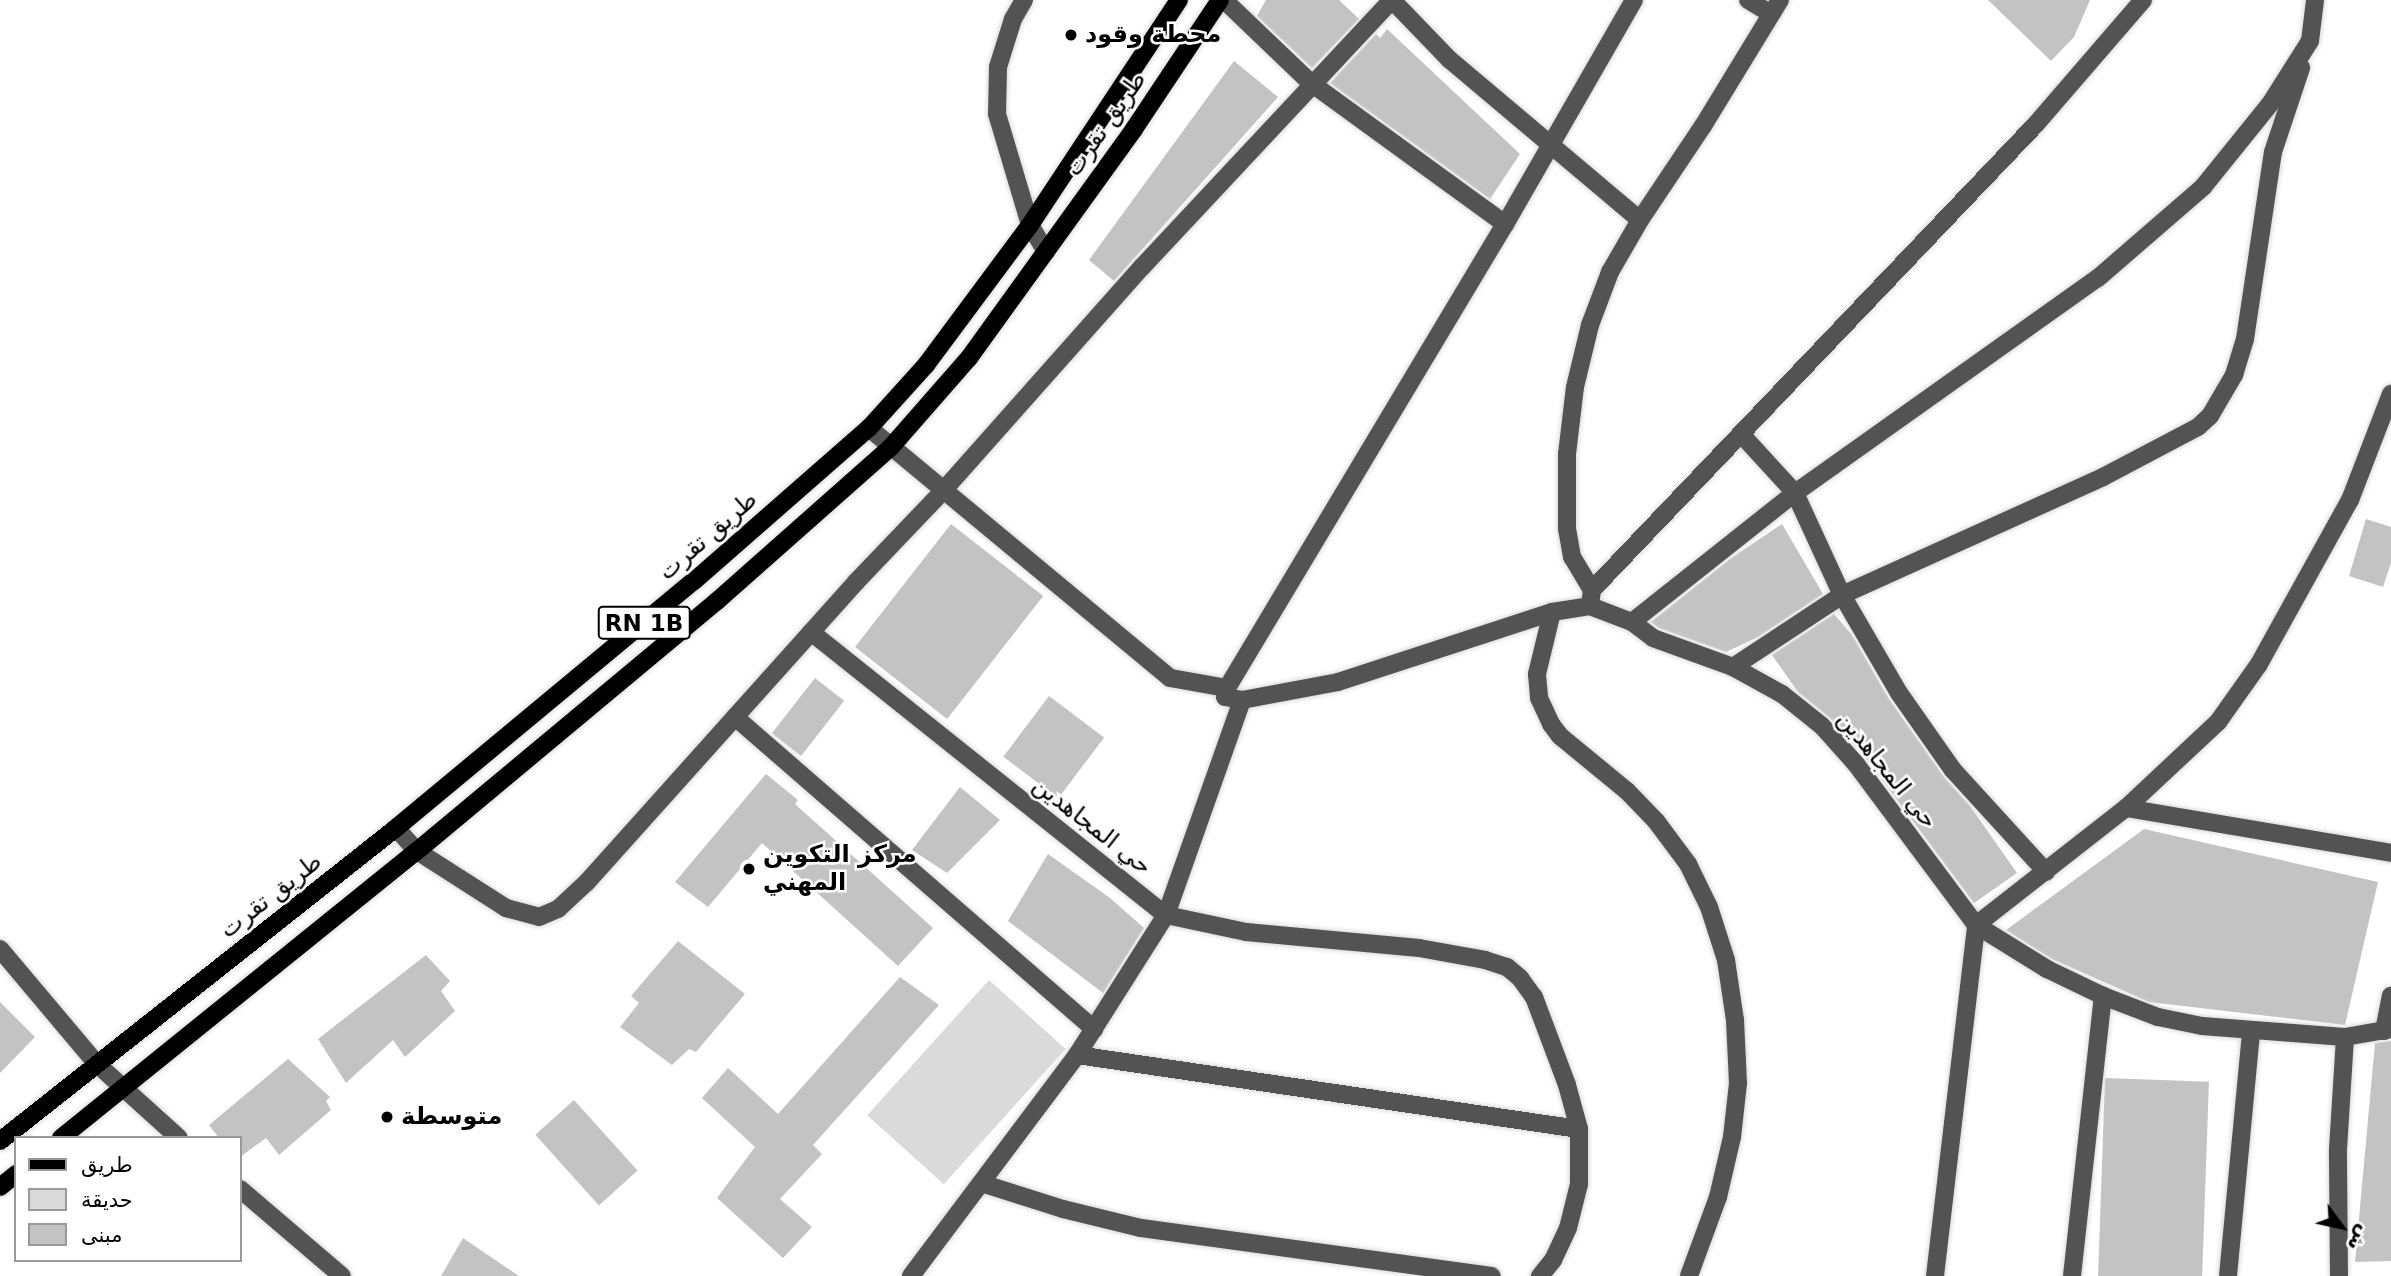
<!DOCTYPE html>
<html>
<head>
<meta charset="utf-8">
<style>
  body { margin:0 }
  #map { position:relative; width:2391px; height:1276px; overflow:hidden; background:#fff; font-family:"DejaVu Sans","Noto Naskh Arabic",sans-serif }
  div>[style] { position:absolute }
  .green>* { inset:0; background:#dadada; transform-origin:0 0 }
  .building>* { inset:0; background:#c3c3c3; transform-origin:0 0 }
  .roads { filter:drop-shadow(0 0 2px #dbdbdb) drop-shadow(0 0 2px #dbdbdb) }
  .minor>* { height:18px; margin:-9px; padding:0 9px; transform-origin:9px; border-radius:9px; background:#535353 }
  .major>* { height:18px; margin:-9px; padding:0 9px; transform-origin:9px; border-radius:9px; background:#000 }
  .dots>* { width:19px; height:19px; translate:-50% -50%; box-sizing:border-box; border:4px solid #fff; border-radius:50% }
  span { translate:-50% -50%; white-space:nowrap; text-align:center; line-height:1.15; -webkit-text-stroke:5px #fff; paint-order:stroke }
  .shield-label span { padding:2px 5px; background:#fff; border:2px solid; border-radius:5px; -webkit-text-stroke-width:0 }
  .shield-label { font-size:23px; color:#000; font-weight:700 }
  .poi-label { font-size:24px; color:#000; font-weight:700 }
  .left { translate:0 -50%; text-align:left }
  .street-label { font-size:24px; color:#000 }
  .legend { position:absolute; left:14px; top:1136px; width:228px; height:126px; box-sizing:border-box; background:#fff; border:2px solid #999; margin:0; padding:9px 12px; list-style:none; font-size:21px; color:#000 }
  .legend li { display:flex; align-items:center; gap:14px; height:35px }
  .legend b { width:35px; border:2px solid #999 }
  .north { position:absolute; left:2307px; top:1192px; width:70px; height:70px; -webkit-text-stroke:5px #fff; paint-order:stroke; rotate:123deg; font-size:19px; font-weight:700; line-height:28px; text-align:center; color:#000 }
  .north::after { content:''; display:block; margin:auto; width:24px; height:32px; background:#000; clip-path:polygon(50% 0,100% 100%,50% 72%,0 100%) }
</style>
</head>
<body>
<div id="map">
  <div class="green">
    <i style="left:989px;top:980px;width:103px;height:182px;rotate:42deg"></i>
  </div>
  <div class="building">
    <i style="clip-path:polygon(1266px 0,1339px 0,1359px 19px,1312px 68px,1257px 16px)"></i>
    <i style="clip-path:polygon(1988px 0,2090px 0,2074px 37px,2051px 61px)"></i>
    <i style="clip-path:polygon(1387px 29px,1520px 154px,1490px 199px,1330px 83px,1376px 34px,1380px 38px)"></i>
    <i style="clip-path:polygon(1234px 61px,1278px 97px,1114px 281px,1089px 260px)"></i>
    <i style="clip-path:polygon(2366px 519px,2391px 527px,2391px 563px,2383px 587px,2349px 576px)"></i>
    <i style="left:951px;top:524px;width:117px;height:156px;rotate:38deg"></i>
    <i style="clip-path:polygon(1782px 524px,1823px 594px,1758px 637px,1726px 652px,1659px 628px,1651px 622px,1730px 559px)"></i>
    <i style="clip-path:polygon(1834px 614px,1852px 635px,1889px 699px,1944px 777px,1970px 806px,2017px 873px,1974px 903px,1865px 757px,1830px 718px,1798px 692px,1772px 655px)"></i>
    <i style="left:815px;top:678px;width:37px;height:70px;rotate:38deg"></i>
    <i style="left:1049px;top:696px;width:69px;height:76px;rotate:37deg"></i>
    <i style="clip-path:polygon(766px 774px,798px 800px,795px 804px,933px 928px,898px 966px,762px 843px,708px 907px,675px 882px)"></i>
    <i style="clip-path:polygon(960px 787px,1000px 820px,947px 873px,912px 850px)"></i>
    <i style="clip-path:polygon(2144px 829px,2378px 882px,2345px 1025px,2149px 1002px,2052px 959px,2006px 930px)"></i>
    <i style="clip-path:polygon(1048px 854px,1110px 898px,1144px 928px,1103px 993px,1008px 921px)"></i>
    <i style="clip-path:polygon(678px 941px,745px 994px,696px 1052px,689px 1049px,672px 1065px,620px 1027px,639px 1003px,631px 996px)"></i>
    <i style="clip-path:polygon(426px 955px,450px 981px,441px 991px,455px 1011px,405px 1057px,393px 1040px,346px 1083px,318px 1039px)"></i>
    <i style="clip-path:polygon(900px 977px,939px 1005px,813px 1145px,822px 1154px,780px 1199px,812px 1227px,783px 1258px,717px 1198px,755px 1147px,702px 1098px,728px 1068px,778px 1114px)"></i>
    <i style="clip-path:polygon(0 1002px,35px 1037px,0 1073px)"></i>
    <i style="clip-path:polygon(2391px 1041px,2391px 1261px,2355px 1262px,2375px 1043px)"></i>
    <i style="clip-path:polygon(288px 1059px,330px 1097px,326px 1101px,331px 1110px,279px 1155px,266px 1138px,240px 1157px,240px 1138px,219px 1138px,209px 1125px)"></i>
    <i style="left:2105px;top:1078px;width:104px;height:199px;rotate:2deg"></i>
    <i style="left:574px;top:1100px;width:95px;height:52px;rotate:48deg"></i>
    <i style="clip-path:polygon(463px 1238px,519px 1276px,441px 1276px)"></i>
  </div>
  <div class="roads">
    <div class="minor">
      <i style="left:1024px;top:0;width:22px;rotate:120deg"></i>
      <i style="left:1013px;top:19px;width:50px;rotate:107.4deg"></i>
      <i style="left:998px;top:67px;width:47px;rotate:91.2deg"></i>
      <i style="left:997px;top:114px;width:116px;rotate:73.4deg"></i>
      <i style="left:1030px;top:225px;width:31px;rotate:59deg"></i>
      <i style="left:1224px;top:0;width:120px;rotate:43.7deg"></i>
      <i style="left:1311px;top:83px;width:240px;rotate:36deg"></i>
      <i style="left:1634px;top:0;width:258px;rotate:119.9deg"></i>
      <i style="left:1505px;top:224px;width:541px;rotate:120.93deg"></i>
      <i style="left:1227px;top:688px;width:9px;rotate:103deg"></i>
      <i style="left:1225px;top:697px;width:17px;rotate:10deg"></i>
      <i style="left:1242px;top:700px;width:98px;rotate:-10.6deg"></i>
      <i style="left:1338px;top:682px;width:225px;rotate:-18.1deg"></i>
      <i style="left:1552px;top:612px;width:38px;rotate:-9deg"></i>
      <i style="left:1590px;top:606px;width:45px;rotate:20.9deg"></i>
      <i style="left:1632px;top:622px;width:26px;rotate:37deg"></i>
      <i style="left:1653px;top:638px;width:85px;rotate:19.9deg"></i>
      <i style="left:1733px;top:667px;width:56px;rotate:28.9deg"></i>
      <i style="left:1782px;top:694px;width:51px;rotate:38.7deg"></i>
      <i style="left:1822px;top:726px;width:51px;rotate:48.2deg"></i>
      <i style="left:1856px;top:764px;width:201px;rotate:53.3deg"></i>
      <i style="left:1976px;top:925px;width:84px;rotate:31.8deg"></i>
      <i style="left:2047px;top:969px;width:62px;rotate:25.7deg"></i>
      <i style="left:2103px;top:996px;width:59px;rotate:20.9deg"></i>
      <i style="left:2158px;top:1017px;width:45px;rotate:11.6deg"></i>
      <i style="left:2202px;top:1026px;width:143px;rotate:4.4deg"></i>
      <i style="left:2345px;top:1037px;width:47px;rotate:-9.9deg"></i>
      <i style="left:1748px;top:0;width:27px;rotate:31deg"></i>
      <i style="left:869px;top:428px;width:391px;rotate:39.7deg"></i>
      <i style="left:1170px;top:678px;width:58px;rotate:10deg"></i>
      <i style="left:1741px;top:434px;width:80px;rotate:47.5deg"></i>
      <i style="left:1795px;top:493px;width:112px;rotate:65.3deg"></i>
      <i style="left:1842px;top:595px;width:113px;rotate:59.8deg"></i>
      <i style="left:1899px;top:693px;width:94px;rotate:55deg"></i>
      <i style="left:1953px;top:770px;width:138px;rotate:47.6deg"></i>
      <i style="left:1592px;top:590px;width:39px;rotate:-121deg"></i>
      <i style="left:1572px;top:557px;width:28px;rotate:-100deg"></i>
      <i style="left:1567px;top:529px;width:75px;rotate:-90deg"></i>
      <i style="left:1567px;top:454px;width:67px;rotate:-83.2deg"></i>
      <i style="left:1575px;top:387px;width:64px;rotate:-76.4deg"></i>
      <i style="left:1590px;top:325px;width:57px;rotate:-69.3deg"></i>
      <i style="left:1610px;top:272px;width:60px;rotate:-60deg"></i>
      <i style="left:1640px;top:220px;width:113px;rotate:-56.2deg"></i>
      <i style="left:1703px;top:126px;width:148px;rotate:-58.6deg"></i>
      <i style="left:1590px;top:606px;width:16px;rotate:-83deg"></i>
      <i style="left:1592px;top:590px;width:644px;rotate:-46.38deg"></i>
      <i style="left:2036px;top:124px;width:164px;rotate:-49.2deg"></i>
      <i style="left:1552px;top:612px;width:64px;rotate:103.6deg"></i>
      <i style="left:1537px;top:674px;width:24px;rotate:85deg"></i>
      <i style="left:1539px;top:698px;width:29px;rotate:65deg"></i>
      <i style="left:1551px;top:724px;width:15px;rotate:53deg"></i>
      <i style="left:1560px;top:736px;width:87px;rotate:39.4deg"></i>
      <i style="left:1627px;top:791px;width:42px;rotate:46deg"></i>
      <i style="left:1656px;top:821px;width:54px;rotate:53.3deg"></i>
      <i style="left:1688px;top:864px;width:48px;rotate:64deg"></i>
      <i style="left:1709px;top:907px;width:56px;rotate:72.2deg"></i>
      <i style="left:1726px;top:960px;width:61px;rotate:81.5deg"></i>
      <i style="left:1735px;top:1020px;width:63px;rotate:87.3deg"></i>
      <i style="left:1738px;top:1083px;width:54px;rotate:96.3deg"></i>
      <i style="left:1732px;top:1137px;width:62px;rotate:103.1deg"></i>
      <i style="left:1718px;top:1197px;width:84px;rotate:110.2deg"></i>
      <i style="left:1632px;top:622px;width:208px;rotate:-38.4deg"></i>
      <i style="left:1795px;top:493px;width:372px;rotate:-35.4deg"></i>
      <i style="left:2098px;top:278px;width:139px;rotate:-40.9deg"></i>
      <i style="left:2203px;top:187px;width:107px;rotate:-51.1deg"></i>
      <i style="left:2270px;top:104px;width:75px;rotate:-57.6deg"></i>
      <i style="left:2310px;top:41px;width:41px;rotate:-83deg"></i>
      <i style="left:811px;top:632px;width:454px;rotate:38.6deg"></i>
      <i style="left:1166px;top:915px;width:82px;rotate:12deg"></i>
      <i style="left:1246px;top:932px;width:174px;rotate:5.3deg"></i>
      <i style="left:1419px;top:948px;width:67px;rotate:10.3deg"></i>
      <i style="left:1485px;top:960px;width:23px;rotate:18deg"></i>
      <i style="left:1507px;top:967px;width:17px;rotate:40deg"></i>
      <i style="left:1520px;top:978px;width:24px;rotate:54deg"></i>
      <i style="left:1534px;top:997px;width:94px;rotate:69.4deg"></i>
      <i style="left:1567px;top:1085px;width:46px;rotate:74.7deg"></i>
      <i style="left:1579px;top:1129px;width:55px;rotate:90deg"></i>
      <i style="left:1579px;top:1184px;width:45px;rotate:104deg"></i>
      <i style="left:1568px;top:1228px;width:35px;rotate:115deg"></i>
      <i style="left:1553px;top:1260px;width:21px;rotate:129deg"></i>
      <i style="left:1733px;top:667px;width:131px;rotate:-33.4deg"></i>
      <i style="left:1842px;top:595px;width:286px;rotate:-24.3deg"></i>
      <i style="left:2103px;top:477px;width:107px;rotate:-27.8deg"></i>
      <i style="left:2198px;top:427px;width:16px;rotate:-43deg"></i>
      <i style="left:2210px;top:416px;width:48px;rotate:-59.7deg"></i>
      <i style="left:2234px;top:375px;width:38px;rotate:-73deg"></i>
      <i style="left:2245px;top:339px;width:189px;rotate:-81.5deg"></i>
      <i style="left:2273px;top:152px;width:89px;rotate:-71.6deg"></i>
      <i style="left:735px;top:717px;width:476px;rotate:41deg"></i>
      <i style="left:2126px;top:808px;width:269px;rotate:9.6deg"></i>
      <i style="left:396px;top:828px;width:31px;rotate:48deg"></i>
      <i style="left:417px;top:851px;width:106px;rotate:32.6deg"></i>
      <i style="left:506px;top:908px;width:34px;rotate:15deg"></i>
      <i style="left:539px;top:917px;width:21px;rotate:-23deg"></i>
      <i style="left:558px;top:909px;width:40px;rotate:-43deg"></i>
      <i style="left:587px;top:882px;width:403px;rotate:-48.1deg"></i>
      <i style="left:856px;top:582px;width:124px;rotate:-46.3deg"></i>
      <i style="left:942px;top:492px;width:301px;rotate:-48.4deg"></i>
      <i style="left:1142px;top:267px;width:366px;rotate:-46.9deg"></i>
      <i style="left:1392px;top:0;width:83px;rotate:46deg"></i>
      <i style="left:1450px;top:60px;width:248px;rotate:40.1deg"></i>
      <i style="left:0;top:949px;width:150px;rotate:49.9deg"></i>
      <i style="left:97px;top:1064px;width:110px;rotate:42.1deg"></i>
      <i style="left:2384px;top:1031px;width:36px;rotate:-79deg"></i>
      <i style="left:1077px;top:1055px;width:507px;rotate:8.39deg"></i>
      <i style="left:981px;top:1183px;width:86px;rotate:17.6deg"></i>
      <i style="left:1063px;top:1209px;width:80px;rotate:13.7deg"></i>
      <i style="left:1141px;top:1228px;width:354px;rotate:7.8deg"></i>
      <i style="left:240px;top:1189px;width:134px;rotate:40.5deg"></i>
      <i style="left:911px;top:1276px;width:276px;rotate:-53.1deg"></i>
      <i style="left:1077px;top:1055px;width:166px;rotate:-57.6deg"></i>
      <i style="left:1166px;top:915px;width:228px;rotate:-70.5deg"></i>
      <i style="left:1935px;top:1276px;width:353px;rotate:-83.3deg"></i>
      <i style="left:1976px;top:925px;width:190px;rotate:-38deg"></i>
      <i style="left:2126px;top:808px;width:126px;rotate:-43.1deg"></i>
      <i style="left:2218px;top:722px;width:71px;rotate:-54.7deg"></i>
      <i style="left:2259px;top:664px;width:188px;rotate:-61deg"></i>
      <i style="left:2350px;top:500px;width:114px;rotate:-68.9deg"></i>
      <i style="left:2072px;top:1276px;width:282px;rotate:-83.7deg"></i>
      <i style="left:2228px;top:1276px;width:246px;rotate:-84.6deg"></i>
      <i style="left:2339px;top:1276px;width:127px;rotate:-90.5deg"></i>
      <i style="left:2338px;top:1149px;width:112px;rotate:-86.4deg"></i>
    </div>
    <div class="major">
      <i style="left:61px;top:1138px;width:457px;rotate:-38.9deg"></i>
      <i style="left:417px;top:851px;width:391px;rotate:-39.8deg"></i>
      <i style="left:717px;top:601px;width:232px;rotate:-41.5deg"></i>
      <i style="left:891px;top:447px;width:118px;rotate:-48.8deg"></i>
      <i style="left:969px;top:358px;width:282px;rotate:-54.2deg"></i>
      <i style="left:1134px;top:129px;width:155px;rotate:-56.3deg"></i>
      <i style="left:0;top:1141px;width:505px;rotate:-38.32deg"></i>
      <i style="left:396px;top:828px;width:387px;rotate:-39.7deg"></i>
      <i style="left:694px;top:581px;width:232px;rotate:-41.2deg"></i>
      <i style="left:869px;top:428px;width:85px;rotate:-47.9deg"></i>
      <i style="left:926px;top:365px;width:174px;rotate:-53.4deg"></i>
      <i style="left:1030px;top:225px;width:270px;rotate:-56.5deg"></i>
      <i style="left:0;top:1187px;width:21px;rotate:-39deg"></i>
    </div>
  </div>
  <div class="dots">
    <i style="left:1071px;top:35px;background:#000"></i>
    <i style="left:749px;top:869px;background:#000"></i>
    <i style="left:387px;top:1117px;background:#000"></i>
  </div>
  <div class="shield-label">
    <span style="left:644px;top:623px">RN 1B</span>
  </div>
  <div class="poi-label">
    <span class="left" style="left:1085px;top:35px">محطة وقود</span>
    <span class="left" style="left:763px;top:869px">مركز التكوين<br>المهني</span>
    <span class="left" style="left:401px;top:1117px">متوسطة</span>
  </div>
  <div class="street-label">
    <span style="left:1106px;top:124px;rotate:-55deg">طريق تقرت</span>
    <span style="left:708px;top:536px;rotate:-41deg">طريق تقرت</span>
    <span style="left:1887px;top:770px;rotate:51deg">حي المجاهدين</span>
    <span style="left:1092px;top:826px;rotate:38deg">حي المجاهدين</span>
    <span style="left:271px;top:896px;rotate:-38deg">طريق تقرت</span>
  </div>
  <ul class="legend">
  <li><b style="height:9px;background:#000"></b>طريق</li>
  <li><b style="height:19px;background:#dadada"></b>حديقة</li>
  <li><b style="height:19px;background:#c3c3c3"></b>مبنى</li>
  </ul>
  <div class="north">ش</div>
</div>
</body>
</html>
